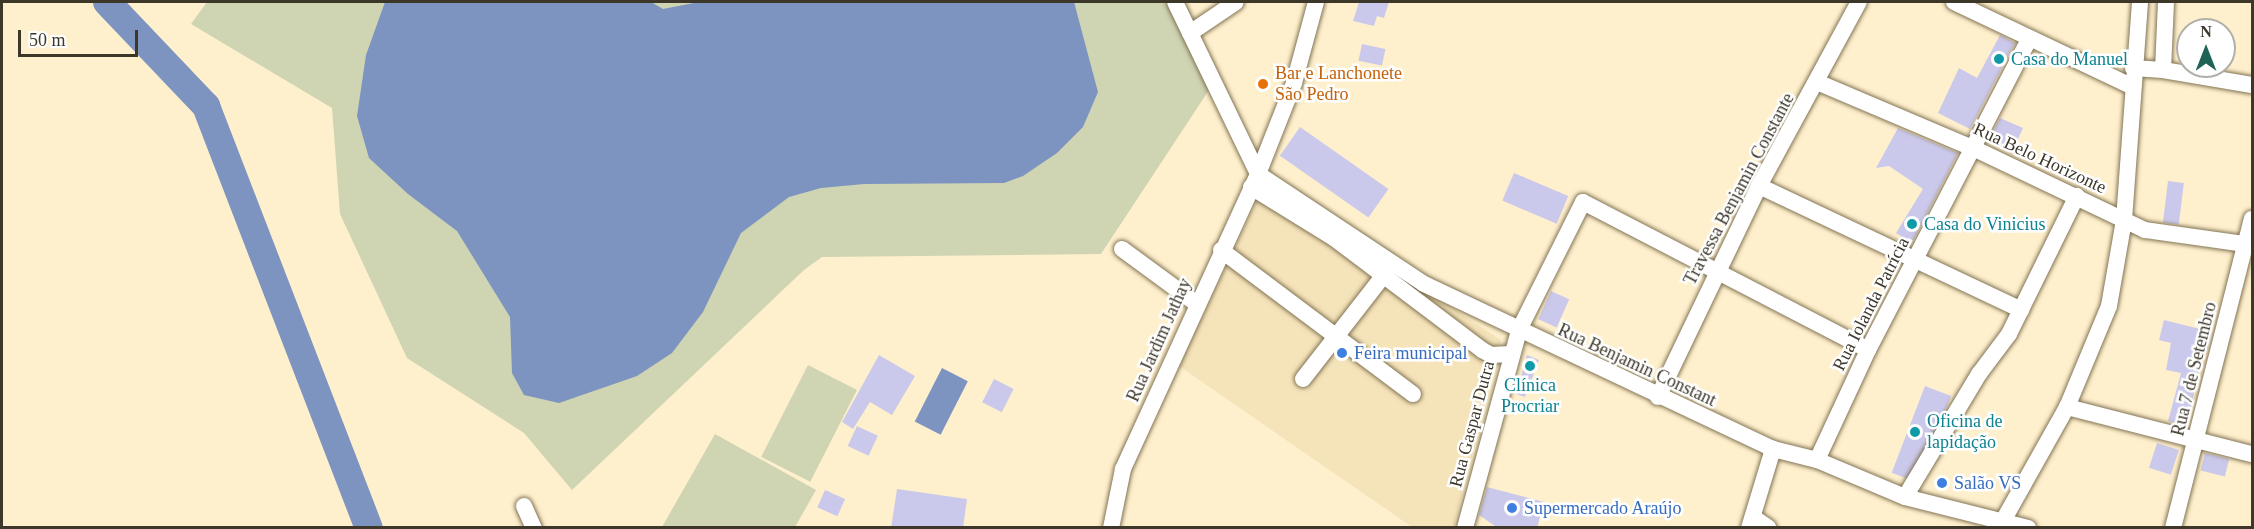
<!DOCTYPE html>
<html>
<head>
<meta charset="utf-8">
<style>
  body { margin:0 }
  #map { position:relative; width:2254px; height:529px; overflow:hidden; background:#fff0cd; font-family:Georgia,serif }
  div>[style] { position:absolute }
  .built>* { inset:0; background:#f5e3b9 }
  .green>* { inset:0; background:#cfd4b3; transform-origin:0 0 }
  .water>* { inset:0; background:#7d93c0; transform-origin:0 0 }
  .river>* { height:28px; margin:-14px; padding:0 14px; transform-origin:14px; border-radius:14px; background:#7d93c0 }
  .building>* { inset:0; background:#cbc9eb; transform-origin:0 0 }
  .roads { filter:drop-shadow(0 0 2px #827455) drop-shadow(0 0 2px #827455) }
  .minor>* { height:16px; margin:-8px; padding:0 8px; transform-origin:8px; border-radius:8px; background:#fff }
  .dots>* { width:16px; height:16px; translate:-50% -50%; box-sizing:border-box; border:3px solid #fff; border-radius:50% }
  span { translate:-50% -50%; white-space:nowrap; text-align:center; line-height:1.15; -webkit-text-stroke:5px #fff; paint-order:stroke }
  .culture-label { font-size:18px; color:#0d838f }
  .left { translate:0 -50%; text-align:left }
  .food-label { font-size:18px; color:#c56008 }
  .street-label { font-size:18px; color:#3d372a }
  .shop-label { font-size:18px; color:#366cbe }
  .frame { position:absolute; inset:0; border:3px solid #3d372a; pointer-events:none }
  .north { position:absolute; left:2176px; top:18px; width:60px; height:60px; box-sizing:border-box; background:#fff; border:2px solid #b1afaa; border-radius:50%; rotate:0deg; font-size:16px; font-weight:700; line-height:24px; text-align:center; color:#3d372a }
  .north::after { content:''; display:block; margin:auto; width:21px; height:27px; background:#1e6356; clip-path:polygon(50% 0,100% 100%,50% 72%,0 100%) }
  .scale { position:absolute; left:18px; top:30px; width:120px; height:27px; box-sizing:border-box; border:3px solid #3d372a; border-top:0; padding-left:8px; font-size:18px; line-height:21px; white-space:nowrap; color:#3d372a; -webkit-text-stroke:4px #fff; paint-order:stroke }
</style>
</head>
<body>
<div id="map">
  <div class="built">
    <i style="clip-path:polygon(1265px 185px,1501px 340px,1454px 527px,1412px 527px,1179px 366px)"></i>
  </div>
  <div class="green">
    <i style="clip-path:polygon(207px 2px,1170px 2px,1209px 90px,1101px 254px,822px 257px,804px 270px,572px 490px,524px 433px,407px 358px,340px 214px,332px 108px,191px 24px)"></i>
    <i style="left:808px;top:365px;width:55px;height:103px;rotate:27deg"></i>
    <i style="clip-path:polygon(715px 434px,816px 490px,795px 527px,662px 527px)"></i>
  </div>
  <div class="water">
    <i style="clip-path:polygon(385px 2px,651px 2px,663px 9px,699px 2px,1074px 2px,1098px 92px,1083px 127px,1057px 153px,1023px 176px,1004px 183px,864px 184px,821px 188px,789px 197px,741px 233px,703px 312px,672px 353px,637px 376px,559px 403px,524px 395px,512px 373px,510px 317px,457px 231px,408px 194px,369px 158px,357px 116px,366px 55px)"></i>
    <i style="left:942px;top:368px;width:29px;height:60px;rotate:27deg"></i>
  </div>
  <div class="river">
    <i style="left:107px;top:2px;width:144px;rotate:46.4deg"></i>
    <i style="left:206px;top:106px;width:452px;rotate:68.9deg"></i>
  </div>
  <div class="building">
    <i style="clip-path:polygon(1359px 2px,1389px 2px,1384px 18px,1377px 16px,1374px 26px,1353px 21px)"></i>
    <i style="clip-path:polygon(2000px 35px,2015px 43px,1970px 129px,1938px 113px,1959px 68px,1977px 78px)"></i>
    <i style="left:1362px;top:44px;width:24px;height:17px;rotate:12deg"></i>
    <i style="clip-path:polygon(2000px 118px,2023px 128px,2011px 154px,1989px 139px)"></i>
    <i style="left:1300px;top:127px;width:108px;height:35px;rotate:35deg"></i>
    <i style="clip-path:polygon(1898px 128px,1958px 153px,1912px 243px,1896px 233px,1923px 189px,1889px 166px,1876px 168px)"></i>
    <i style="left:1514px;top:173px;width:59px;height:30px;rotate:23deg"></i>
    <i style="left:2168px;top:181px;width:16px;height:42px;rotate:7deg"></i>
    <i style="left:1551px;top:291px;width:20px;height:31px;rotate:24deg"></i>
    <i style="clip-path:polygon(2164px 320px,2212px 332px,2207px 352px,2203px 351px,2187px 426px,2168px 421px,2181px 373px,2166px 370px,2171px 343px,2159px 340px)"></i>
    <i style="clip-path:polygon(879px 355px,915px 376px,892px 415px,870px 402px,853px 429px,842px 422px)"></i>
    <i style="clip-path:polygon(1527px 355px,1539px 360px,1525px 397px,1516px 394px)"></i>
    <i style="left:994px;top:379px;width:22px;height:26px;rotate:27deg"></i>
    <i style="left:1925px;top:386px;width:28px;height:93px;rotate:21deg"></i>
    <i style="left:857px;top:426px;width:23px;height:22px;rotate:25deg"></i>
    <i style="left:2157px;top:443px;width:23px;height:26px;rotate:18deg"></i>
    <i style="left:2205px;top:453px;width:25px;height:18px;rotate:14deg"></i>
    <i style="clip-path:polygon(1487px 487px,1544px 502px,1537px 528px,1498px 528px,1479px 515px)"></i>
    <i style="clip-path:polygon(897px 489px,967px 499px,963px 528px,891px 528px)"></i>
    <i style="left:825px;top:490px;width:22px;height:19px;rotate:24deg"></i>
  </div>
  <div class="roads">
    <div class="minor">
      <i style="left:1175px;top:2px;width:191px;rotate:64.2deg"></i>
      <i style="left:1258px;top:174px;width:199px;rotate:33.5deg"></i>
      <i style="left:1424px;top:284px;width:386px;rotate:25.3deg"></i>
      <i style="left:1773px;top:449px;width:45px;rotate:14deg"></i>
      <i style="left:1817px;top:460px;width:95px;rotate:22.8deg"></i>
      <i style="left:1905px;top:497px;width:127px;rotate:14.1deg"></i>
      <i style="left:1954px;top:2px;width:196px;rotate:25.4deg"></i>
      <i style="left:1190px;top:33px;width:55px;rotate:-34deg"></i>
      <i style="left:2133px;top:68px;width:30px;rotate:4deg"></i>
      <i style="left:2163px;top:70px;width:90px;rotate:9.6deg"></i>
      <i style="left:2163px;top:70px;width:68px;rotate:-87.5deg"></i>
      <i style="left:1817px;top:82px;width:172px;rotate:23deg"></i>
      <i style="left:1975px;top:149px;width:188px;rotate:25.5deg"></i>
      <i style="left:2145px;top:230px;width:108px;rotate:8deg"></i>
      <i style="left:1759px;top:186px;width:290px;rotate:25.3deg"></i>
      <i style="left:1251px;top:187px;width:97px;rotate:31.6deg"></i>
      <i style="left:1334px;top:238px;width:186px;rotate:37.1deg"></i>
      <i style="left:1482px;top:350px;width:10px;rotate:29deg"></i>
      <i style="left:1491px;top:355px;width:20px;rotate:-3deg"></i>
      <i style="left:1122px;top:249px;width:93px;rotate:36.3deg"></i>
      <i style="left:1221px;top:250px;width:240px;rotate:36.9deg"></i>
      <i style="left:1303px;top:379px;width:143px;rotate:-52.1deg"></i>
      <i style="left:1658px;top:397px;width:234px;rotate:-64.4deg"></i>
      <i style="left:1759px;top:186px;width:209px;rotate:-61.5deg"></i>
      <i style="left:2067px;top:407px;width:191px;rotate:14.3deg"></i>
      <i style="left:1817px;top:460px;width:121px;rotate:-65.1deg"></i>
      <i style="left:1868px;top:350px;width:350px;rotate:-62.6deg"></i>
      <i style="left:1905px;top:497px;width:144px;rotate:-59deg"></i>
      <i style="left:1979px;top:374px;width:50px;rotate:-53.1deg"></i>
      <i style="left:2009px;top:334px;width:154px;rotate:-63.8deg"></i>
      <i style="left:524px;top:506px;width:24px;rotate:66deg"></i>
      <i style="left:1753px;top:517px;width:19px;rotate:35deg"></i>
      <i style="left:1111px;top:528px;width:60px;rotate:-78.5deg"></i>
      <i style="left:1123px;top:469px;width:324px;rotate:-65.4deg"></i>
      <i style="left:1258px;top:174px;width:98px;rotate:-68.4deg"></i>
      <i style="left:1294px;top:83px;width:84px;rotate:-74.8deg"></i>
      <i style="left:1465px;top:528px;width:205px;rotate:-74.7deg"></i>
      <i style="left:1519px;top:330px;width:143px;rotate:-63.4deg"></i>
      <i style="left:1583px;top:202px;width:321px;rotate:27.4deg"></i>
      <i style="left:1749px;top:528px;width:83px;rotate:-73.1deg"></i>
      <i style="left:1999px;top:528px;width:139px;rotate:-60.7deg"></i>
      <i style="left:2067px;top:407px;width:109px;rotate:-67.4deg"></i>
      <i style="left:2109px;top:306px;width:87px;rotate:-80.1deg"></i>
      <i style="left:2124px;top:220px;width:219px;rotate:-85.8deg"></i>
      <i style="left:2173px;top:528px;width:319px;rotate:-75.7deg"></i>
    </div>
  </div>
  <div class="dots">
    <i style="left:1999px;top:59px;background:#0f9aa8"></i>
    <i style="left:1263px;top:84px;background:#e8710a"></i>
    <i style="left:1912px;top:224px;background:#0f9aa8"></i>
    <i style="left:1342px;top:353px;background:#3f7fe0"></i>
    <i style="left:1530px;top:366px;background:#0f9aa8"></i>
    <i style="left:1915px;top:432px;background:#0f9aa8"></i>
    <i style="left:1942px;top:483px;background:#3f7fe0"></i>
    <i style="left:1512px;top:508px;background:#3f7fe0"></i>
  </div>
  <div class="culture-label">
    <span class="left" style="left:2011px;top:59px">Casa do Manuel</span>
    <span class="left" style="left:1924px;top:224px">Casa do Vinicius</span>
    <span style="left:1530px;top:396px">Clínica<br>Procriar</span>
    <span class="left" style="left:1927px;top:432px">Oficina de<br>lapidação</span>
  </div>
  <div class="food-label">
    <span class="left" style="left:1275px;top:84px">Bar e Lanchonete<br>São Pedro</span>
  </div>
  <div class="street-label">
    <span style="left:2040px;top:158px;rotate:25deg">Rua Belo Horizonte</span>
    <span style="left:1739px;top:189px;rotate:-62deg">Travessa Benjamin Constante</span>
    <span style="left:1871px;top:304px;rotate:-63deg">Rua Iolanda Patrícia</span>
    <span style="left:1159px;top:340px;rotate:-66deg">Rua Jardim Jathay</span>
    <span style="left:1637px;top:365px;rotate:25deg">Rua Benjamin Constant</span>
    <span style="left:2194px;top:369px;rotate:-76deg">Rua 7 de Setembro</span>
    <span style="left:1472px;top:424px;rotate:-75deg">Rua Gaspar Dutra</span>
  </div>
  <div class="shop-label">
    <span class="left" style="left:1354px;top:353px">Feira municipal</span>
    <span class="left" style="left:1954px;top:483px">Salão VS</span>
    <span class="left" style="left:1524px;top:508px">Supermercado Araújo</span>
  </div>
  <div class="frame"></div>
  <div class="north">N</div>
  <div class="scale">50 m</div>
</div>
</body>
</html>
